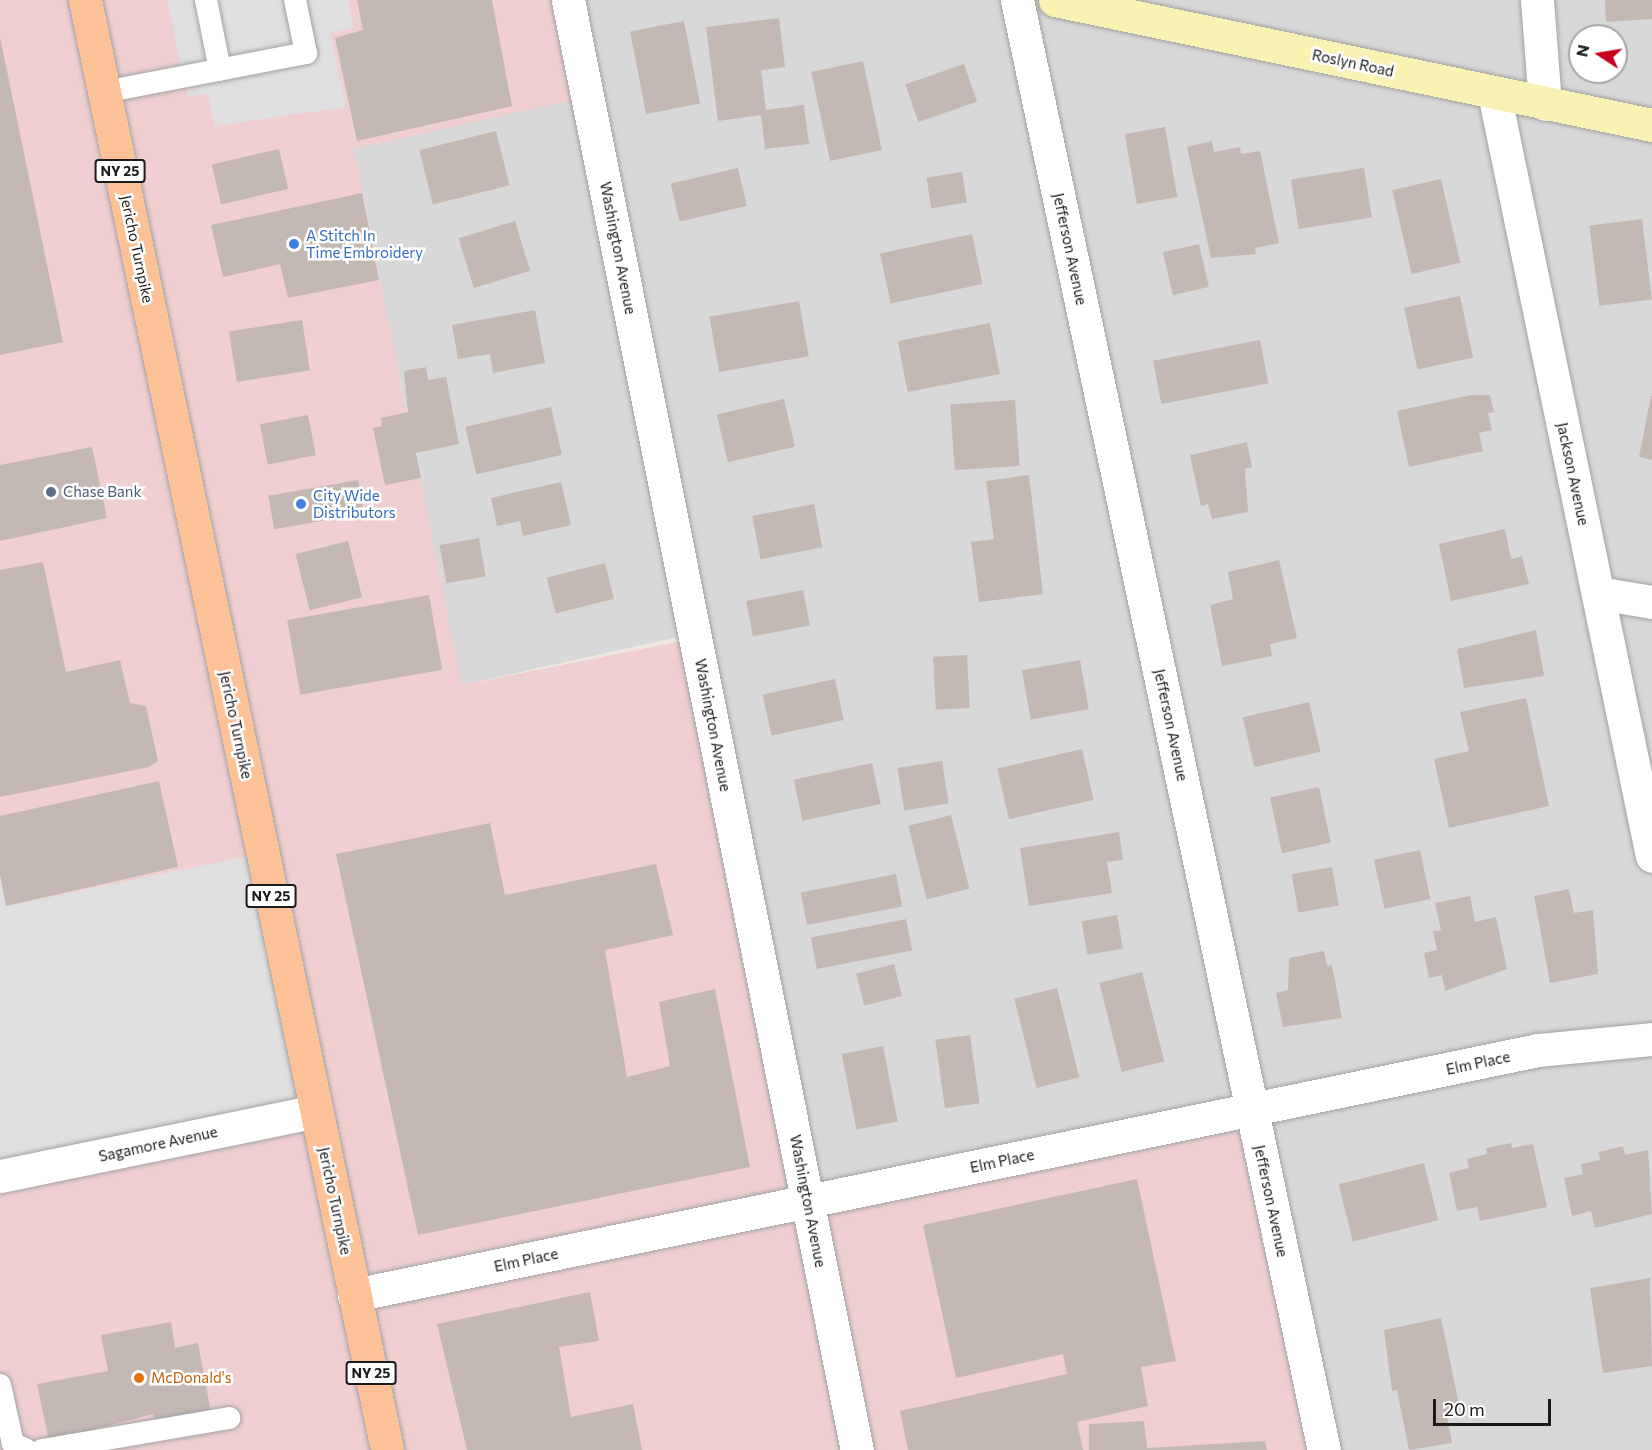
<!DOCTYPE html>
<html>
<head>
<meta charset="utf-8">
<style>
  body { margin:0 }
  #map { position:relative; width:1652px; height:1450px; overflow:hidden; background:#ede7e0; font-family:Commissioner,sans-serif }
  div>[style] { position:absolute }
  .residential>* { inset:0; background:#d9d8d8 }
  .commercial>* { inset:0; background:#efcfd2 }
  .parking>* { inset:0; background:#dfdfdf }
  .building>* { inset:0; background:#c4b8b4; transform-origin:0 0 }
  .roads { filter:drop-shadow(0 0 2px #a2a2a2) drop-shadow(0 0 2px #a2a2a2) }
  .service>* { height:22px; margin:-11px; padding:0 11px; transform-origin:11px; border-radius:11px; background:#fff }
  .minor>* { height:33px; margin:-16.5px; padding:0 16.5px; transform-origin:16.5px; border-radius:16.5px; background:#fff }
  .secondary>* { height:33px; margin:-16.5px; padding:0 16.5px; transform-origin:16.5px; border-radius:16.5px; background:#f9f2b2 }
  .primary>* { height:33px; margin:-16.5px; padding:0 16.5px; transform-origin:16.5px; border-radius:16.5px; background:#fcc196 }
  .dots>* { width:16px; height:16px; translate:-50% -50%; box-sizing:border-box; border:3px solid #fff; border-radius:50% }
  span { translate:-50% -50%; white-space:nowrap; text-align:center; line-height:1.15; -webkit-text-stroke:5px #fff; paint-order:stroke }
  .shield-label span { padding:2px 4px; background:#fff; border:2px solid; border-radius:4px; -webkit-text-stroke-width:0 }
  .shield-label { font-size:14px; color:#1b1b1b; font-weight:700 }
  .street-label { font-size:15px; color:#1b1b1b }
  .shop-label { font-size:15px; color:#366cbe }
  .left { translate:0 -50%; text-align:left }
  .service-label { font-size:15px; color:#4e5e75 }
  .food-label { font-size:15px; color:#c56008 }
  .north { position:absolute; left:1568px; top:24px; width:60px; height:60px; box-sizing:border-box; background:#fff; border:2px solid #a4a4a4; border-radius:50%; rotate:282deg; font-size:16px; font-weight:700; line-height:24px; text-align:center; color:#1b1b1b }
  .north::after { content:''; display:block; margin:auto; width:21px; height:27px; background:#c6001e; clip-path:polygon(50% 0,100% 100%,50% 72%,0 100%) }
  .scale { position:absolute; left:1433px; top:1399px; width:118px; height:27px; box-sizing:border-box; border:3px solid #1b1b1b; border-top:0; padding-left:8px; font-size:18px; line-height:21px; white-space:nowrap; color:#1b1b1b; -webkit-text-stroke:4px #fff; paint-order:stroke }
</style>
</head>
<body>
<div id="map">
  <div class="residential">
    <i style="clip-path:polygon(evenodd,563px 0,1652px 0,1652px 1450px,1324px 1450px,803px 1211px,682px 636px,462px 685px,354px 149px,580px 98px,563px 0,1580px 36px,1616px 36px,1616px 72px,1580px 72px,1580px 36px)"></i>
  </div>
  <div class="commercial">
    <i style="clip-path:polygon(0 0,564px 0,581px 98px,354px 149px,462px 685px,682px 641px,809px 1201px,1252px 1110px,1324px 1450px,0 1450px)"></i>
  </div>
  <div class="parking">
    <i style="clip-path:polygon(167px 0,348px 0,354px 28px,330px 33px,346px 107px,215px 126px,208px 94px,188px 97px)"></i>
    <i style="clip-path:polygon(262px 853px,316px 1111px,0 1176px,0 875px,7px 906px)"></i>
  </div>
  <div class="building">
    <i style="clip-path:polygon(357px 0,492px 0,512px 106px,357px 141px,335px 38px,363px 30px)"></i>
    <i style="clip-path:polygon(1605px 0,1652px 0,1652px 19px,1606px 22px)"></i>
    <i style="clip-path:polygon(779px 18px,785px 67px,761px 70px,766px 110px,804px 105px,809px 144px,765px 149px,761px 115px,718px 121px,706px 27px)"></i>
    <i style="left:684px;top:21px;width:84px;height:55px;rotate:79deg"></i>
    <i style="clip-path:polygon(0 37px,63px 342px,0 355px)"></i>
    <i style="left:863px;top:61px;width:91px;height:53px;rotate:78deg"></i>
    <i style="left:964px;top:64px;width:40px;height:62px;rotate:71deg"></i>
    <i style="left:1165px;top:127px;width:71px;height:41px;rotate:80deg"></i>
    <i style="left:496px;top:131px;width:56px;height:79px;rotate:76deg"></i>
    <i style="clip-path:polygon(1212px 141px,1214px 152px,1240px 147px,1241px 154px,1260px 151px,1279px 243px,1255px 248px,1256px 254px,1211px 258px,1187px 147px)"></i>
    <i style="left:279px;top:149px;width:41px;height:69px;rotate:77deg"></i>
    <i style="left:738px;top:168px;width:39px;height:69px;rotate:77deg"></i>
    <i style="left:1364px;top:168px;width:50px;height:74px;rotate:81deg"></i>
    <i style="left:962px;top:172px;width:31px;height:36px;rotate:81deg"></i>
    <i style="left:1441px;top:179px;width:86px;height:50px;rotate:77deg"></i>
    <i style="clip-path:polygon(362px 193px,379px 280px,288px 298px,280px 264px,223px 277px,211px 225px)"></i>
    <i style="left:1642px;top:219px;width:81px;height:53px;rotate:83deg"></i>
    <i style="left:515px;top:221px;width:52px;height:59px;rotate:73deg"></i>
    <i style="left:972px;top:234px;width:51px;height:94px;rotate:78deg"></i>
    <i style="left:1199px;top:244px;width:44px;height:37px;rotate:77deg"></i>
    <i style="left:1460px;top:296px;width:63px;height:57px;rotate:78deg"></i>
    <i style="left:799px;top:301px;width:56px;height:91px;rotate:80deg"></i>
    <i style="clip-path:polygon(535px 310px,545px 363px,493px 373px,490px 354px,458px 359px,452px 325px)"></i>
    <i style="left:302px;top:320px;width:51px;height:74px;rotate:81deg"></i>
    <i style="left:990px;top:323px;width:52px;height:94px;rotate:79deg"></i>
    <i style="left:1260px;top:340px;width:44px;height:109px;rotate:79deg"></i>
    <i style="clip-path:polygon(426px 367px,428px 380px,446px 377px,459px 444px,416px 453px,421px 478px,385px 485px,373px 428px,382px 426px,381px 418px,408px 412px,404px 371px)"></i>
    <i style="clip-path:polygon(1471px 395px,1490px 395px,1494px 412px,1488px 413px,1492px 430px,1479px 433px,1483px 451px,1409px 467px,1397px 411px)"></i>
    <i style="clip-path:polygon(1651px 396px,1652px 396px,1652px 460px,1639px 457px)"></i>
    <i style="left:784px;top:399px;width:49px;height:69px;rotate:77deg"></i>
    <i style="left:1015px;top:400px;width:66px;height:65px;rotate:86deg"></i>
    <i style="left:551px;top:407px;width:49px;height:88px;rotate:77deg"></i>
    <i style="left:308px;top:415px;width:41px;height:49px;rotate:79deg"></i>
    <i style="clip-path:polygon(1247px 442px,1252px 467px,1245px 469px,1248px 512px,1212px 519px,1208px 504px,1201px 506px,1190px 455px)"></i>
    <i style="clip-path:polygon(92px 447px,107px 518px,0 541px,0 465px)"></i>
    <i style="clip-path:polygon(1029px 475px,1043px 594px,979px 602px,971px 542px,994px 539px,986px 481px)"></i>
    <i style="left:358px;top:480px;width:34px;height:91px;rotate:80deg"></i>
    <i style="clip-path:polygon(561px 482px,571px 525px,523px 536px,520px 521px,497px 526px,491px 498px)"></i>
    <i style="left:814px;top:504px;width:44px;height:63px;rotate:79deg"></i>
    <i style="clip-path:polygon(1505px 529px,1511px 559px,1522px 556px,1529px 584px,1451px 601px,1439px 544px)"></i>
    <i style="left:479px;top:538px;width:39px;height:40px;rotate:80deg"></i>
    <i style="left:348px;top:541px;width:58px;height:54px;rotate:76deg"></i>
    <i style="clip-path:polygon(1279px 560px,1297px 638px,1270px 644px,1272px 656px,1222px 666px,1210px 605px,1233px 599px,1228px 572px)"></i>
    <i style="clip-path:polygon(43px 562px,66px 672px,120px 660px,130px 703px,146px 706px,158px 761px,149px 767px,0 797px,0 570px)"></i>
    <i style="left:605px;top:563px;width:37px;height:60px;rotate:76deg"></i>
    <i style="left:803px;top:590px;width:36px;height:58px;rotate:79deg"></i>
    <i style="left:429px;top:595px;width:76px;height:144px;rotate:80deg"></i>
    <i style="clip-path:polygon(1536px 630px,1544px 676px,1464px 688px,1457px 649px)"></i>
    <i style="left:967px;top:655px;width:53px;height:34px;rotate:87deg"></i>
    <i style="left:1080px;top:660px;width:50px;height:59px;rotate:80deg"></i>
    <i style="left:835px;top:679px;width:42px;height:74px;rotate:78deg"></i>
    <i style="clip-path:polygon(1526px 698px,1549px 806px,1449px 828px,1434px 759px,1469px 751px,1460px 712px)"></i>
    <i style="left:1309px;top:702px;width:51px;height:68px;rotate:77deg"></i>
    <i style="left:1082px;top:749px;width:52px;height:87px;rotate:77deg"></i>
    <i style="left:942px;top:761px;width:43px;height:45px;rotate:81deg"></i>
    <i style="left:872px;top:763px;width:42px;height:80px;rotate:78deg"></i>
    <i style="clip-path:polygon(159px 781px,178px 867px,6px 906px,0 875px,0 816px)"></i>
    <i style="left:1319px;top:787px;width:57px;height:50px;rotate:78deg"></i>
    <i style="left:951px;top:815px;width:76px;height:44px;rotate:76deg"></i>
    <i style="clip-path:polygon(490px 823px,505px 895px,656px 864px,673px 935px,605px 950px,627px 1077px,670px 1066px,659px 1002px,715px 989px,750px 1167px,418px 1235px,336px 854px)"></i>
    <i style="clip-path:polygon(1119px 832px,1123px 860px,1107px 862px,1112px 893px,1029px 906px,1020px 848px)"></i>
    <i style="left:1420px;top:850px;width:50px;height:47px;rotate:78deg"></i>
    <i style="left:1332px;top:867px;width:39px;height:41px;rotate:80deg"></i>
    <i style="left:896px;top:874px;width:33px;height:97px;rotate:79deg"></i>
    <i style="clip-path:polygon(1569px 889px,1574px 913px,1593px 910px,1598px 974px,1550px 983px,1534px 896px)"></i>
    <i style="clip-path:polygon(1470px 896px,1475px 922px,1496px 917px,1507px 969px,1445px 991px,1442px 975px,1429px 978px,1424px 953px,1437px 950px,1433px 931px,1441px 930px,1435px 903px)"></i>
    <i style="left:1117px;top:915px;width:34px;height:36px;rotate:80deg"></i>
    <i style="left:906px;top:919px;width:32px;height:97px;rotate:79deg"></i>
    <i style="clip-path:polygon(1324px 951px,1327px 966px,1332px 965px,1342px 1018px,1283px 1027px,1276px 993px,1288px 990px,1289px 958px)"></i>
    <i style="left:894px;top:964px;width:33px;height:39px;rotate:76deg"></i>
    <i style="left:1142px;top:972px;width:92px;height:44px;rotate:76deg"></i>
    <i style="left:1057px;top:988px;width:92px;height:44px;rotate:76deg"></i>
    <i style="left:970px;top:1035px;width:69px;height:35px;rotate:82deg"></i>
    <i style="left:883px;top:1046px;width:77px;height:42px;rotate:79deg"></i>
    <i style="clip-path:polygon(1511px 1143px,1512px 1148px,1533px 1144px,1547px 1207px,1480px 1221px,1477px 1207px,1457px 1211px,1449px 1173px,1469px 1168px,1467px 1159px,1487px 1154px,1486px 1148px)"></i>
    <i style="clip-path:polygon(1623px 1146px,1625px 1155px,1648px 1150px,1652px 1214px,1595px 1228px,1591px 1211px,1572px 1216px,1564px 1178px,1583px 1174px,1581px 1164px,1600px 1160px,1599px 1152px)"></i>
    <i style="left:1424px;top:1163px;width:59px;height:88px;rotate:76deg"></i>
    <i style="clip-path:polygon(1137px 1179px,1176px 1361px,1141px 1367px,1148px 1406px,1077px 1422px,1083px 1450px,908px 1450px,900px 1411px,1067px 1374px,1063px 1354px,956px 1378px,923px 1225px)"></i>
    <i style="clip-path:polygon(1650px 1278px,1652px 1366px,1603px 1373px,1590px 1288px)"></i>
    <i style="clip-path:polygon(590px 1292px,599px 1341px,559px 1347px,571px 1417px,633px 1404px,642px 1450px,467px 1450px,437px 1324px)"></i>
    <i style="clip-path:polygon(1441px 1318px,1459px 1404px,1446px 1411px,1452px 1443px,1409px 1450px,1397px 1390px,1392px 1391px,1384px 1330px)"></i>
    <i style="clip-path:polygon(171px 1322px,175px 1348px,198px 1343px,212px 1418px,156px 1429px,153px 1414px,49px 1441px,37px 1384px,108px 1371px,101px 1335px)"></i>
    <i style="clip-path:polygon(1144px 1421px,1147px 1448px,1265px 1441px,1267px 1450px,1089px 1450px,1089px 1424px)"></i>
  </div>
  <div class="roads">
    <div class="service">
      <i style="left:206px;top:0;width:71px;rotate:78.7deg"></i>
      <i style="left:104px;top:92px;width:206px;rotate:-10.9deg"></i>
      <i style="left:306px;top:53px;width:54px;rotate:-101.7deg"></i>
      <i style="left:0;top:1385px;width:60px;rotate:77.6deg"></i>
      <i style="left:13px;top:1444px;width:15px;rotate:23deg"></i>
      <i style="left:42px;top:1450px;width:190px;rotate:-9.7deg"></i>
    </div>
    <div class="minor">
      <i style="left:568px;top:0;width:1479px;rotate:78.73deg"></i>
      <i style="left:1017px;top:0;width:1482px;rotate:78.05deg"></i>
      <i style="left:1537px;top:0;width:104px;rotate:85.6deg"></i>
      <i style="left:1494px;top:93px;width:779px;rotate:78.3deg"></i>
      <i style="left:1598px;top:593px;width:55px;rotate:9.5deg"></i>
      <i style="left:0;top:1176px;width:323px;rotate:-11.6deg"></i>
      <i style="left:354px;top:1295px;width:1209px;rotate:-11.69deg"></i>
      <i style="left:1538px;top:1050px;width:115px;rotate:-5.5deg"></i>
    </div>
    <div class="secondary">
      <i style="left:1055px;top:0;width:610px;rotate:11.83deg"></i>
    </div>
    <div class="primary">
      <i style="left:85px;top:0;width:1481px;rotate:78.23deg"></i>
    </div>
  </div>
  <div class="dots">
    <i style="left:294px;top:244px;background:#3f7fe0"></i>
    <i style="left:51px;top:492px;background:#5c6f8a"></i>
    <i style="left:301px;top:504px;background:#3f7fe0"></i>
    <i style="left:139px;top:1378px;background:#e8710a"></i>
  </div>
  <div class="shield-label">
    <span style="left:120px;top:171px">NY 25</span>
    <span style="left:271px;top:896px">NY 25</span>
    <span style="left:371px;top:1373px">NY 25</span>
  </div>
  <div class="street-label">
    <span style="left:1353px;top:63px;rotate:12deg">Roslyn Road</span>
    <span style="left:618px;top:248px;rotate:79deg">Washington Avenue</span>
    <span style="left:137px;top:249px;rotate:78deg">Jericho Turnpike</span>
    <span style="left:1070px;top:249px;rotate:78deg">Jefferson Avenue</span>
    <span style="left:1573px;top:474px;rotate:78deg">Jackson Avenue</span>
    <span style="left:236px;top:725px;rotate:78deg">Jericho Turnpike</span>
    <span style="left:713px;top:725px;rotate:79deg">Washington Avenue</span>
    <span style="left:1171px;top:725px;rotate:78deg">Jefferson Avenue</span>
    <span style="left:1478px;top:1063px;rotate:-12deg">Elm Place</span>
    <span style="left:158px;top:1144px;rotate:-12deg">Sagamore Avenue</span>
    <span style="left:1002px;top:1161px;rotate:-12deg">Elm Place</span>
    <span style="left:335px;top:1201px;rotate:78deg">Jericho Turnpike</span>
    <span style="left:808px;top:1201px;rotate:79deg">Washington Avenue</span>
    <span style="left:1271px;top:1201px;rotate:78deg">Jefferson Avenue</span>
    <span style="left:526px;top:1260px;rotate:-12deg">Elm Place</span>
  </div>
  <div class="shop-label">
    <span class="left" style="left:306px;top:244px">A Stitch In<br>Time Embroidery</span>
    <span class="left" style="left:313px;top:504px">City Wide<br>Distributors</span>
  </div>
  <div class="service-label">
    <span class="left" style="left:63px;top:492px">Chase Bank</span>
  </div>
  <div class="food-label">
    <span class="left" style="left:151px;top:1378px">McDonald's</span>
  </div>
  <div class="north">N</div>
  <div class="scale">20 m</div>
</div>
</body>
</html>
